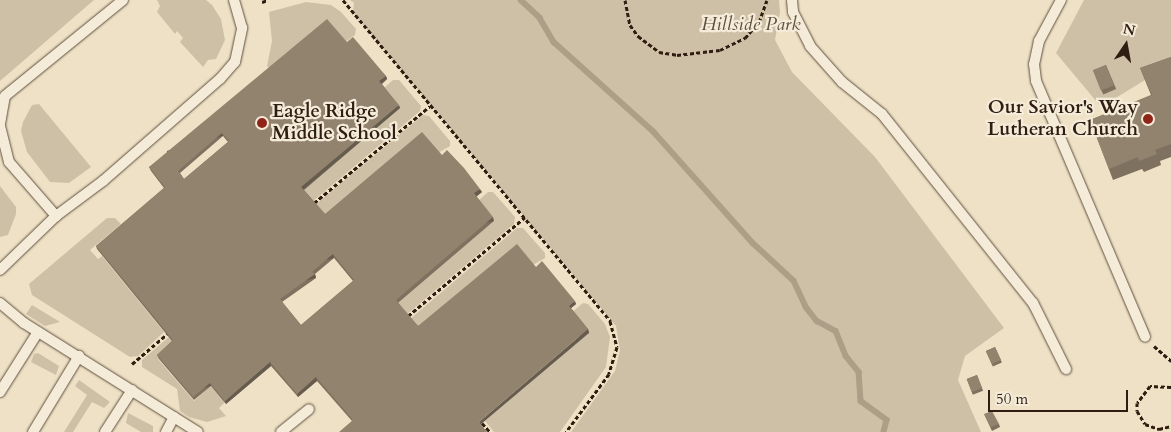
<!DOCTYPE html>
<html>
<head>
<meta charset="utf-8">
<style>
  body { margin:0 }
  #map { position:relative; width:1171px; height:432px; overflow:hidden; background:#eee1c5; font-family:Cardo,serif }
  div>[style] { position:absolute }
  .green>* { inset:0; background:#cec0a6 }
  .stream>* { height:5.5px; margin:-2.75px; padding:0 2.75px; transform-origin:2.75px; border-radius:2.75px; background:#ad9e88 }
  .path>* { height:3px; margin-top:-1.5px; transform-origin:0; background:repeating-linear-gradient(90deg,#2f1d11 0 4px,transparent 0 6.5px) }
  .roads { filter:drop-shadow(0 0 1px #5f4e3e) drop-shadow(0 0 1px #5f4e3e) }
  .lane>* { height:10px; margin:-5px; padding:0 5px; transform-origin:5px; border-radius:5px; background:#f4ecd9 }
  .wall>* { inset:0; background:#7e715f; transform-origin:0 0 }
  .shaded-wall>* { inset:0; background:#665c4e; transform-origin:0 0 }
  .building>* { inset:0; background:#92836f; transform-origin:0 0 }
  .dots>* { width:14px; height:14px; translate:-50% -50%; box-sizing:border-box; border:2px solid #f4ecd9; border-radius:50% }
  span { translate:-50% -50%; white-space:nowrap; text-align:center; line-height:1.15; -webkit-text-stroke:4.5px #f4ecd9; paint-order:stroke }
  .park-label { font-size:19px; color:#5f4e3e; font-style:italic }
  .poi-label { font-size:19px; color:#2f1d11; font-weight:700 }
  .right { translate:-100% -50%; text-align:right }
  .left { translate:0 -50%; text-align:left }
  .north { position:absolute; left:1101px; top:20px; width:50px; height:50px; -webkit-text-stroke:4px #f4ecd9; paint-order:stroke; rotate:12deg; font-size:14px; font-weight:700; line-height:20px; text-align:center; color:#2f1d11 }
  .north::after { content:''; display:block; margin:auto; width:18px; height:22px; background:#2f1d11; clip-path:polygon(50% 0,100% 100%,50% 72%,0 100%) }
  .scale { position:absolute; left:988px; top:390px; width:140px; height:22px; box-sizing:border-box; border:2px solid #2f1d11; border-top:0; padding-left:6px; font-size:15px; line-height:18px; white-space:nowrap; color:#2f1d11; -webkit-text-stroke:4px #f4ecd9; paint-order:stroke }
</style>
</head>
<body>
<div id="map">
  <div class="green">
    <i style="clip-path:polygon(0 0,94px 0,0 81px)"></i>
    <i style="clip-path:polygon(157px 0,206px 0,212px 5px,221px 19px,225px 40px,216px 59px,208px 60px,203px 67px,180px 42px,183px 38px,177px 31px,175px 34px,157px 12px,160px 6px)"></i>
    <i style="clip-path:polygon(350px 0,779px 0,780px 12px,775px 40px,792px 72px,875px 157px,1004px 328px,965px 356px,958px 380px,981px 432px,571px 432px,615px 371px,620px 350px,616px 326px,353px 13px,354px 3px)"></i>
    <i style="clip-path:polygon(1084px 0,1171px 0,1171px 70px,1145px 80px,1101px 107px,1056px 53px)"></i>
    <i style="clip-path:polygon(306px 2px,331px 5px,341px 12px,356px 29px,355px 35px,345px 42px,271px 70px,267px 66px,272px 41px,269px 12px)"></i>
    <i style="clip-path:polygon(393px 80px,399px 80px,421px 106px,420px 111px,312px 202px,303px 190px,400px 108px,384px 88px)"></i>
    <i style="clip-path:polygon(39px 104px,91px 167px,69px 183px,50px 182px,27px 152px,21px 131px,23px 122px,32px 105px)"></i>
    <i style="clip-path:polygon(423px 115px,429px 116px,450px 141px,450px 146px,326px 218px,315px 205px)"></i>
    <i style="clip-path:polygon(0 186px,16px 207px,16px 214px,8px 235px,0 237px)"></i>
    <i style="clip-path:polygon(488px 192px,493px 192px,515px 217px,514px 224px,406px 315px,397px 304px,494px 221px,479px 200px)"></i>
    <i style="clip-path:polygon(107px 218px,115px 218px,121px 224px,90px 250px,98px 259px,102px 256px,164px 332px,138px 356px,130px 357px,32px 295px,29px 284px)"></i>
    <i style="clip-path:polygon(517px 228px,523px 228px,545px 253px,545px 258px,419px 330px,410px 319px)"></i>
    <i style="clip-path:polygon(583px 303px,588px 304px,605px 324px,610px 337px,606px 367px,560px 432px,494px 432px,485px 421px,588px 333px,572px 312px)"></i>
    <i style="clip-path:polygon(32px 305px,60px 322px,45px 326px,26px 314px)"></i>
    <i style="clip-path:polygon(169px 337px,175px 343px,158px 359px,194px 401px,211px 386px,225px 402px,219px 408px,226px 416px,207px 422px,189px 417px,180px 411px,177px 389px,142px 367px,142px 360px)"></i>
    <i style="clip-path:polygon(38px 353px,59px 366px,56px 375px,31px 362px,34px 354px)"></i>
    <i style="clip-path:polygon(79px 380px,110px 402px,104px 408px,92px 402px,73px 432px,64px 432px,87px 395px,75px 386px)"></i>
    <i style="clip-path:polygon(128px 413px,153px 426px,153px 432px,141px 432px,126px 423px)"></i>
  </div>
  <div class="stream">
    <i style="left:521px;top:0;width:26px;rotate:43deg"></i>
    <i style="left:540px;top:18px;width:28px;rotate:60deg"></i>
    <i style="left:554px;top:42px;width:135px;rotate:42deg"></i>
    <i style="left:654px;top:132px;width:149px;rotate:48.3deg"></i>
    <i style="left:753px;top:243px;width:56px;rotate:42.8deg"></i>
    <i style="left:794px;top:281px;width:29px;rotate:65deg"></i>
    <i style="left:806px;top:307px;width:18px;rotate:52deg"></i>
    <i style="left:817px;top:321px;width:21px;rotate:28deg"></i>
    <i style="left:836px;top:331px;width:27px;rotate:68deg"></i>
    <i style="left:846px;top:356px;width:21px;rotate:51deg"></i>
    <i style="left:859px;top:372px;width:29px;rotate:86deg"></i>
    <i style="left:861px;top:401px;width:32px;rotate:36deg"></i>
    <i style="left:887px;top:420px;width:12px;rotate:104deg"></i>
  </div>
  <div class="path">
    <i style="left:343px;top:0;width:418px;rotate:50.2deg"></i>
    <i style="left:610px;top:321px;width:27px;rotate:75deg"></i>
    <i style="left:617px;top:347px;width:28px;rotate:107deg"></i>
    <i style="left:609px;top:374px;width:72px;rotate:126.6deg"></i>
    <i style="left:625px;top:0;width:25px;rotate:79deg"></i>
    <i style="left:630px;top:25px;width:14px;rotate:54deg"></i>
    <i style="left:638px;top:36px;width:26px;rotate:37deg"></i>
    <i style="left:659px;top:52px;width:18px;rotate:9deg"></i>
    <i style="left:677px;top:55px;width:43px;rotate:-6.6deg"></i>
    <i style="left:720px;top:50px;width:28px;rotate:-26deg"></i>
    <i style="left:745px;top:38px;width:21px;rotate:-49deg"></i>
    <i style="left:759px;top:22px;width:23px;rotate:-70deg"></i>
    <i style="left:262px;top:2px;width:6px;rotate:-18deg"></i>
    <i style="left:314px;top:203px;width:151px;rotate:-39.9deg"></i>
    <i style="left:408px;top:316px;width:153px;rotate:-40.2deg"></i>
    <i style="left:1154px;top:346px;width:23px;rotate:41deg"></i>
    <i style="left:132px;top:364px;width:46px;rotate:-40.6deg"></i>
    <i style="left:1171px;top:387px;width:21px;rotate:-177deg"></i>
    <i style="left:1150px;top:386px;width:21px;rotate:127deg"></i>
    <i style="left:1137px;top:403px;width:8px;rotate:90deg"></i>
    <i style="left:1137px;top:411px;width:15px;rotate:58deg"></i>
    <i style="left:1145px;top:424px;width:15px;rotate:20deg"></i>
    <i style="left:1159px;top:429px;width:12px;rotate:-14deg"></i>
    <i style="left:482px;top:423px;width:12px;rotate:48deg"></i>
  </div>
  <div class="roads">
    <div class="lane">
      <i style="left:792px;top:0;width:12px;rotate:85deg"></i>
      <i style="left:793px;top:12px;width:38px;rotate:63deg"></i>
      <i style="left:810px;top:46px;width:48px;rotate:48.4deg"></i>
      <i style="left:842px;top:82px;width:51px;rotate:38.7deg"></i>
      <i style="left:882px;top:114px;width:242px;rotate:51.4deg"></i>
      <i style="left:1033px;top:303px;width:74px;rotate:63.4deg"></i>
      <i style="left:1061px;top:0;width:47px;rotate:118.2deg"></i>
      <i style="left:1039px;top:41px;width:24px;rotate:102deg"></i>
      <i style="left:1034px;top:64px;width:17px;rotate:83deg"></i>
      <i style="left:1036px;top:81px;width:278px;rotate:66.9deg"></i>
      <i style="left:0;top:124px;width:28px;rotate:-80deg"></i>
      <i style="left:5px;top:96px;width:152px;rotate:-39.1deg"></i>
      <i style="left:0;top:126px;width:37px;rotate:76deg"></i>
      <i style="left:9px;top:162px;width:72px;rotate:49deg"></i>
      <i style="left:0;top:270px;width:78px;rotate:-44deg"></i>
      <i style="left:56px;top:216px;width:59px;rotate:-36.7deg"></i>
      <i style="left:103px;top:181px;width:155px;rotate:-41.1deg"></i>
      <i style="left:220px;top:79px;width:23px;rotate:-49deg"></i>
      <i style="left:235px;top:62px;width:35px;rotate:-78deg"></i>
      <i style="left:242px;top:28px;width:29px;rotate:-106deg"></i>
      <i style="left:0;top:303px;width:31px;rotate:40deg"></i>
      <i style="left:24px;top:323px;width:205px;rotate:32.1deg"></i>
      <i style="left:0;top:392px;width:71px;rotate:-57.7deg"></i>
      <i style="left:33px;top:432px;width:89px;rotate:-58.8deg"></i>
      <i style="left:105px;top:432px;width:50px;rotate:-57.3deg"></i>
      <i style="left:166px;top:432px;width:17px;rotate:-62deg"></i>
      <i style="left:281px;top:432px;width:36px;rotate:-39deg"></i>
    </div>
  </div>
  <div class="wall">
    <i style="clip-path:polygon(evenodd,347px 42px,386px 76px,387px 79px,382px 84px,400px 108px,304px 190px,325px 214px,442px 155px,482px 192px,476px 196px,494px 221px,398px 303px,418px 326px,536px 267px,576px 304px,571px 308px,588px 329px,589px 333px,352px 421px,317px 381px,298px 397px,271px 366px,226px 404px,211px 386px,194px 400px,159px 359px,157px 355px,172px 341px,97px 249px,96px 246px,164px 188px,151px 171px,149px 167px,347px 42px,223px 136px,228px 142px,184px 179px,180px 173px,223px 136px,347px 42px,334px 258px,353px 281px,301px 325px,282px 302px,316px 278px,315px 274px,334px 258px)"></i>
    <i style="clip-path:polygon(1171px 57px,1171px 157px,1160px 161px,1161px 165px,1144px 172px,1142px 169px,1113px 180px,1090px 120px,1151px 95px,1140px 68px)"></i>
    <i style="left:1106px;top:65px;width:26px;height:14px;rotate:67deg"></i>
    <i style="left:995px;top:347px;width:17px;height:10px;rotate:66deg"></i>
    <i style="left:977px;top:375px;width:17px;height:11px;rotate:69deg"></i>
    <i style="clip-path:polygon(984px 414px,999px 424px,1000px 427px,992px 431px)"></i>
  </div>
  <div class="shaded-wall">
    <i style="clip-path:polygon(386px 76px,387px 79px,381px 84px,379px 81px)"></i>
    <i style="clip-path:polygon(399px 105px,400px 108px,303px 190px,301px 187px)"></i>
    <i style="left:222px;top:133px;width:3px;height:58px;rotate:72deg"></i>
    <i style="clip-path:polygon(480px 189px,482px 192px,476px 197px,474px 193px)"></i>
    <i style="left:493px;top:217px;width:4px;height:128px;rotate:76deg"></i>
    <i style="left:333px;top:254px;width:4px;height:28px;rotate:76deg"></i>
    <i style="left:315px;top:274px;width:4px;height:43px;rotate:76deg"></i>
    <i style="clip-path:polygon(575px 301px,576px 304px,570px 309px,569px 306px)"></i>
    <i style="clip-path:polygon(588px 329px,589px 333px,480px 425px,479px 422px)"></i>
    <i style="clip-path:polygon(270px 362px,271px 366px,226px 404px,225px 401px)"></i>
    <i style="clip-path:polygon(316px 377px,317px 381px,298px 397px,297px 394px)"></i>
    <i style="left:210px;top:383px;width:3px;height:22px;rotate:72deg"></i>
  </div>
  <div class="building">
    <i style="clip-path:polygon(evenodd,327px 19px,347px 42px,353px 37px,386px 76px,379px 81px,399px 105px,301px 187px,325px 214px,422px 132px,442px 155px,447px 150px,464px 168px,480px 189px,474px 193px,493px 217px,396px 300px,418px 326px,517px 244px,536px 267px,542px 261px,575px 301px,569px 306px,588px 329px,479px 422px,487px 432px,339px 432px,353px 420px,316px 377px,297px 394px,270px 362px,225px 401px,210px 383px,193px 397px,157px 355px,173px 340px,96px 246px,165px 187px,149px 167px,327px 19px,222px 133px,229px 141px,184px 179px,178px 171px,222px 133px,327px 19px,333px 254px,354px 280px,301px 325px,280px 299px,315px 274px,312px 272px,333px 254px)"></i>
    <i style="clip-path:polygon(1171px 57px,1171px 144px,1155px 150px,1157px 154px,1139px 161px,1138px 157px,1109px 169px,1090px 120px,1152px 95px,1140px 68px)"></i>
    <i style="left:1106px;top:65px;width:22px;height:14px;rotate:69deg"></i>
    <i style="left:995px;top:347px;width:14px;height:10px;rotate:65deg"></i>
    <i style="left:977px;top:375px;width:14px;height:11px;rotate:69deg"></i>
    <i style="clip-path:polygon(992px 411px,999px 424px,991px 427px,984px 414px)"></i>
  </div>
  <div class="dots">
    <i style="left:1148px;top:119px;background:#8f2418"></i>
    <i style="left:262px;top:123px;background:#8f2418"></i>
  </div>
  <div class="park-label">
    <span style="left:751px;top:25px">Hillside Park</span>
  </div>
  <div class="poi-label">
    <span class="right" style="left:1138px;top:119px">Our Savior's Way<br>Lutheran Church</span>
    <span class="left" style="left:272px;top:123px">Eagle Ridge<br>Middle School</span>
  </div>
  <div class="north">N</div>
  <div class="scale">50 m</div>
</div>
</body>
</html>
